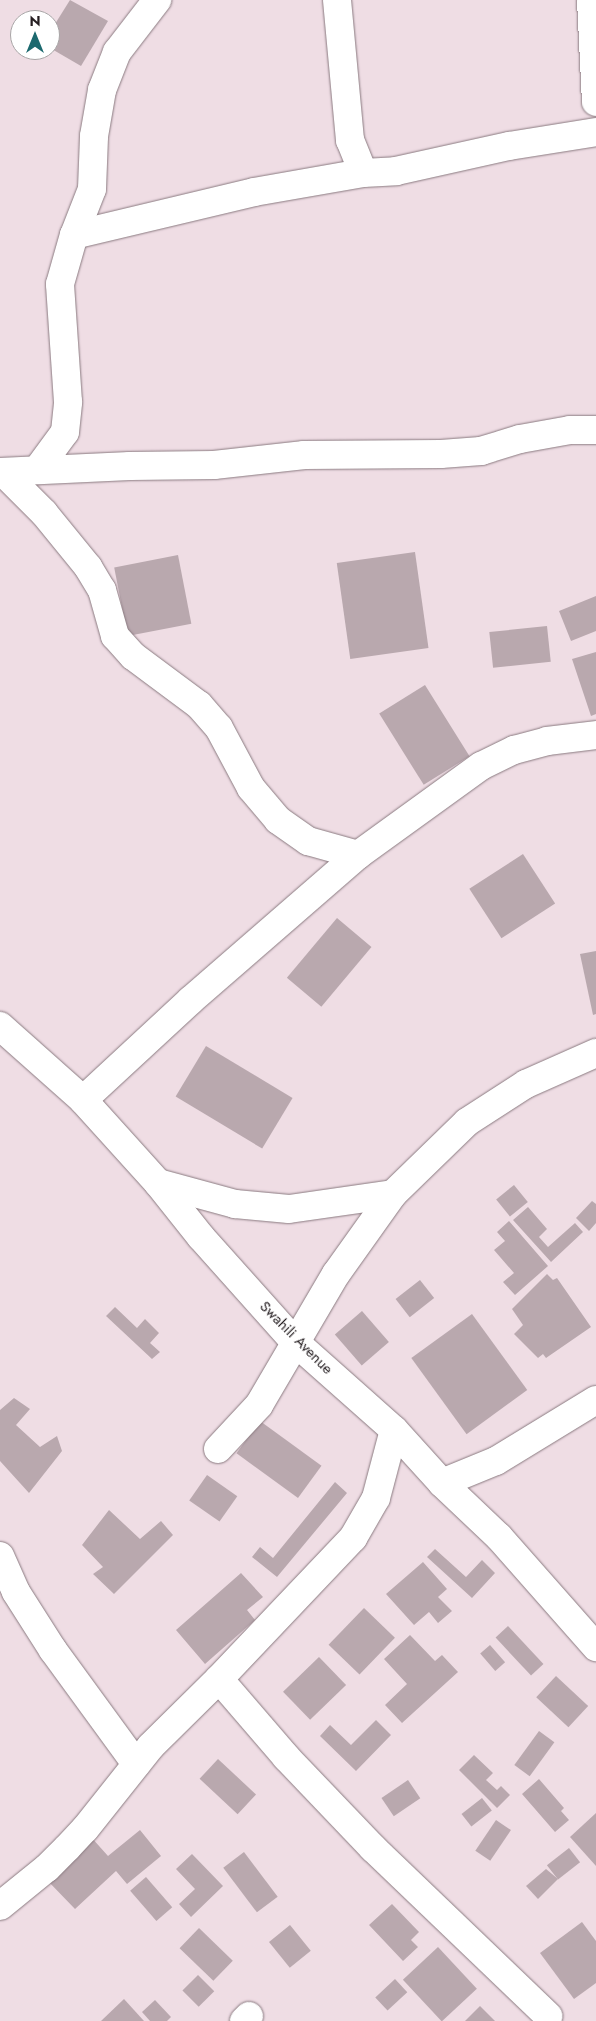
<!DOCTYPE html>
<html>
<head>
<meta charset="utf-8">
<style>
  body { margin:0 }
  #map { position:relative; width:596px; height:2021px; overflow:hidden; background:#efdde4; font-family:Jost,sans-serif }
  div>[style] { position:absolute }
  .building>* { inset:0; background:#b9a8ae; transform-origin:0 0 }
  .roads { filter:drop-shadow(0 0 1px #8a7a80) drop-shadow(0 0 1px #8a7a80) }
  .street>* { height:28px; margin:-14px; padding:0 14px; transform-origin:14px; border-radius:14px; background:#fff }
  span { translate:-50% -50%; white-space:nowrap; text-align:center; line-height:1.15; -webkit-text-stroke:4px #fff; paint-order:stroke }
  .street-label { font-size:15px; color:#251e21 }
  .north { position:absolute; left:10px; top:10px; width:50px; height:50px; box-sizing:border-box; background:#fff; border:1px solid #a8a5a6; border-radius:50%; rotate:0deg; font-size:14px; font-weight:700; line-height:20px; text-align:center; color:#251e21 }
  .north::after { content:''; display:block; margin:auto; width:18px; height:22px; background:#1c696f; clip-path:polygon(50% 0,100% 100%,50% 72%,0 100%) }
</style>
</head>
<body>
<div id="map">
  <div class="building">
    <i style="clip-path:polygon(70px 0,108px 21px,81px 66px,50px 48px,50px 32px)"></i>
    <i style="left:415px;top:552px;width:97px;height:79px;rotate:82deg"></i>
    <i style="left:178px;top:555px;width:70px;height:65px;rotate:79deg"></i>
    <i style="clip-path:polygon(596px 596px,596px 631px,571px 641px,559px 611px)"></i>
    <i style="left:547px;top:626px;width:36px;height:58px;rotate:84deg"></i>
    <i style="clip-path:polygon(596px 652px,596px 714px,591px 716px,572px 659px)"></i>
    <i style="left:425px;top:685px;width:84px;height:54px;rotate:58deg"></i>
    <i style="left:523px;top:854px;width:59px;height:64px;rotate:57deg"></i>
    <i style="left:337px;top:918px;width:45px;height:78px;rotate:40deg"></i>
    <i style="clip-path:polygon(596px 951px,596px 1014px,593px 1015px,580px 954px)"></i>
    <i style="left:206px;top:1046px;width:101px;height:59px;rotate:31deg"></i>
    <i style="left:514px;top:1185px;width:22px;height:23px;rotate:51deg"></i>
    <i style="clip-path:polygon(592px 1201px,596px 1204px,596px 1223px,589px 1231px,576px 1218px)"></i>
    <i style="clip-path:polygon(528px 1207px,547px 1229px,539px 1237px,548px 1247px,575px 1223px,583px 1232px,551px 1262px,513px 1220px)"></i>
    <i style="clip-path:polygon(509px 1221px,548px 1266px,515px 1295px,503px 1282px,514px 1273px,494px 1250px,505px 1241px,497px 1232px)"></i>
    <i style="clip-path:polygon(547px 1274px,553px 1280px,557px 1278px,591px 1327px,546px 1358px,543px 1354px,538px 1358px,514px 1334px,523px 1325px,512px 1309px)"></i>
    <i style="left:420px;top:1280px;width:23px;height:31px;rotate:52deg"></i>
    <i style="clip-path:polygon(115px 1307px,137px 1328px,145px 1319px,159px 1333px,150px 1343px,160px 1352px,152px 1359px,106px 1316px)"></i>
    <i style="left:362px;top:1311px;width:41px;height:36px;rotate:49deg"></i>
    <i style="left:472px;top:1314px;width:94px;height:75px;rotate:54deg"></i>
    <i style="clip-path:polygon(14px 1398px,30px 1409px,16px 1425px,40px 1447px,57px 1436px,62px 1451px,29px 1493px,0 1461px,0 1410px)"></i>
    <i style="left:260px;top:1421px;width:76px;height:40px;rotate:36deg"></i>
    <i style="left:207px;top:1475px;width:37px;height:31px;rotate:35deg"></i>
    <i style="clip-path:polygon(335px 1482px,347px 1493px,277px 1577px,252px 1557px,260px 1547px,273px 1558px)"></i>
    <i style="clip-path:polygon(109px 1510px,140px 1539px,161px 1521px,173px 1535px,114px 1594px,93px 1574px,103px 1567px,82px 1545px)"></i>
    <i style="clip-path:polygon(435px 1549px,466px 1577px,482px 1560px,495px 1573px,472px 1598px,427px 1557px)"></i>
    <i style="clip-path:polygon(423px 1562px,447px 1589px,438px 1597px,452px 1611px,438px 1623px,429px 1612px,414px 1625px,386px 1594px)"></i>
    <i style="clip-path:polygon(241px 1573px,263px 1597px,247px 1610px,255px 1620px,205px 1664px,176px 1630px)"></i>
    <i style="left:364px;top:1608px;width:43px;height:51px;rotate:44deg"></i>
    <i style="left:508px;top:1626px;width:52px;height:17px;rotate:47deg"></i>
    <i style="clip-path:polygon(410px 1635px,435px 1661px,442px 1655px,458px 1672px,402px 1723px,385px 1705px,407px 1684px,384px 1659px)"></i>
    <i style="left:490px;top:1645px;width:23px;height:13px;rotate:49deg"></i>
    <i style="left:319px;top:1657px;width:39px;height:50px;rotate:46deg"></i>
    <i style="left:556px;top:1676px;width:44px;height:29px;rotate:43deg"></i>
    <i style="clip-path:polygon(376px 1720px,391px 1735px,356px 1771px,320px 1736px,330px 1725px,351px 1745px)"></i>
    <i style="left:539px;top:1731px;width:19px;height:42px;rotate:36deg"></i>
    <i style="clip-path:polygon(474px 1755px,493px 1773px,486px 1780px,497px 1790px,501px 1786px,510px 1795px,497px 1808px,459px 1770px)"></i>
    <i style="left:218px;top:1759px;width:52px;height:27px;rotate:43deg"></i>
    <i style="clip-path:polygon(539px 1779px,564px 1808px,561px 1811px,569px 1820px,555px 1832px,522px 1794px)"></i>
    <i style="left:408px;top:1780px;width:22px;height:32px;rotate:56deg"></i>
    <i style="left:482px;top:1798px;width:16px;height:26px;rotate:52deg"></i>
    <i style="clip-path:polygon(596px 1813px,596px 1866px,570px 1837px)"></i>
    <i style="left:496px;top:1820px;width:18px;height:37px;rotate:34deg"></i>
    <i style="clip-path:polygon(140px 1830px,161px 1856px,127px 1884px,116px 1871px,75px 1909px,46px 1879px,91px 1837px,108px 1856px)"></i>
    <i style="left:569px;top:1848px;width:18px;height:28px;rotate:52deg"></i>
    <i style="left:244px;top:1852px;width:56px;height:26px;rotate:53deg"></i>
    <i style="clip-path:polygon(192px 1854px,223px 1886px,191px 1917px,179px 1904px,195px 1889px,176px 1869px)"></i>
    <i style="clip-path:polygon(546px 1869px,558px 1879px,538px 1899px,526px 1886px)"></i>
    <i style="left:146px;top:1877px;width:40px;height:21px;rotate:49deg"></i>
    <i style="clip-path:polygon(392px 1904px,419px 1932px,411px 1940px,418px 1947px,403px 1961px,369px 1925px)"></i>
    <i style="clip-path:polygon(582px 1922px,596px 1941px,596px 1983px,574px 1999px,540px 1953px)"></i>
    <i style="left:290px;top:1925px;width:33px;height:27px;rotate:51deg"></i>
    <i style="left:199px;top:1928px;width:47px;height:28px;rotate:44deg"></i>
    <i style="left:438px;top:1947px;width:57px;height:48px;rotate:47deg"></i>
    <i style="left:198px;top:1975px;width:23px;height:22px;rotate:45deg"></i>
    <i style="left:395px;top:1979px;width:18px;height:27px;rotate:47deg"></i>
    <i style="clip-path:polygon(124px 1999px,144px 2021px,101px 2021px)"></i>
    <i style="clip-path:polygon(155px 2000px,171px 2017px,167px 2021px,150px 2021px,142px 2012px)"></i>
    <i style="clip-path:polygon(480px 2006px,495px 2021px,465px 2021px)"></i>
  </div>
  <div class="roads">
    <div class="street">
      <i style="left:337px;top:0;width:141px;rotate:84.7deg"></i>
      <i style="left:350px;top:140px;width:35px;rotate:68deg"></i>
      <i style="left:591px;top:0;width:102px;rotate:87.2deg"></i>
      <i style="left:74px;top:235px;width:185px;rotate:-13.4deg"></i>
      <i style="left:254px;top:192px;width:111px;rotate:-9.9deg"></i>
      <i style="left:363px;top:173px;width:33px;rotate:-3deg"></i>
      <i style="left:396px;top:171px;width:116px;rotate:-12.5deg"></i>
      <i style="left:509px;top:146px;width:88px;rotate:-9.1deg"></i>
      <i style="left:37px;top:470px;width:47px;rotate:-53.6deg"></i>
      <i style="left:65px;top:432px;width:30px;rotate:-84deg"></i>
      <i style="left:68px;top:402px;width:118px;rotate:-93.9deg"></i>
      <i style="left:60px;top:284px;width:51px;rotate:-74.1deg"></i>
      <i style="left:74px;top:235px;width:49px;rotate:-68.6deg"></i>
      <i style="left:92px;top:189px;width:53px;rotate:-87.8deg"></i>
      <i style="left:94px;top:136px;width:47px;rotate:-80.1deg"></i>
      <i style="left:102px;top:90px;width:41px;rotate:-68.5deg"></i>
      <i style="left:117px;top:52px;width:66px;rotate:-52.4deg"></i>
      <i style="left:0;top:472px;width:130px;rotate:-2.6deg"></i>
      <i style="left:130px;top:466px;width:84px;rotate:-0.7deg"></i>
      <i style="left:214px;top:465px;width:91px;rotate:-6.3deg"></i>
      <i style="left:304px;top:455px;width:137px;rotate:-0.4deg"></i>
      <i style="left:441px;top:454px;width:40px;rotate:-4.3deg"></i>
      <i style="left:481px;top:451px;width:41px;rotate:-17.1deg"></i>
      <i style="left:520px;top:439px;width:51px;rotate:-10.2deg"></i>
      <i style="left:570px;top:430px;width:26px"></i>
      <i style="left:3px;top:472px;width:58px;rotate:45deg"></i>
      <i style="left:44px;top:513px;width:70px;rotate:50.8deg"></i>
      <i style="left:88px;top:567px;width:27px;rotate:59deg"></i>
      <i style="left:102px;top:590px;width:48px;rotate:74.2deg"></i>
      <i style="left:115px;top:636px;width:27px;rotate:48deg"></i>
      <i style="left:133px;top:656px;width:82px;rotate:36.6deg"></i>
      <i style="left:199px;top:705px;width:30px;rotate:49deg"></i>
      <i style="left:219px;top:728px;width:68px;rotate:61.9deg"></i>
      <i style="left:251px;top:788px;width:42px;rotate:49.8deg"></i>
      <i style="left:278px;top:820px;width:37px;rotate:35deg"></i>
      <i style="left:308px;top:841px;width:52px;rotate:15.6deg"></i>
      <i style="left:0;top:1026px;width:111px;rotate:41.7deg"></i>
      <i style="left:83px;top:1100px;width:112px;rotate:47.9deg"></i>
      <i style="left:158px;top:1183px;width:69px;rotate:51.5deg"></i>
      <i style="left:201px;top:1237px;width:141px;rotate:48.2deg"></i>
      <i style="left:295px;top:1342px;width:132px;rotate:41.6deg"></i>
      <i style="left:394px;top:1430px;width:72px;rotate:47.8deg"></i>
      <i style="left:442px;top:1483px;width:79px;rotate:43.5deg"></i>
      <i style="left:499px;top:1537px;width:147px;rotate:48.6deg"></i>
      <i style="left:83px;top:1100px;width:147px;rotate:-42.8deg"></i>
      <i style="left:191px;top:1000px;width:221px;rotate:-41deg"></i>
      <i style="left:358px;top:855px;width:152px;rotate:-35.9deg"></i>
      <i style="left:481px;top:766px;width:37px;rotate:-26deg"></i>
      <i style="left:514px;top:750px;width:34px;rotate:-15deg"></i>
      <i style="left:547px;top:741px;width:49px;rotate:-7deg"></i>
      <i style="left:158px;top:1183px;width:80px;rotate:15.3deg"></i>
      <i style="left:235px;top:1204px;width:54px;rotate:5.3deg"></i>
      <i style="left:289px;top:1209px;width:105px;rotate:-8.2deg"></i>
      <i style="left:218px;top:1449px;width:60px;rotate:-47deg"></i>
      <i style="left:259px;top:1405px;width:152px;rotate:-59.6deg"></i>
      <i style="left:336px;top:1274px;width:98px;rotate:-54.5deg"></i>
      <i style="left:393px;top:1194px;width:103px;rotate:-44.2deg"></i>
      <i style="left:467px;top:1122px;width:70px;rotate:-32.8deg"></i>
      <i style="left:526px;top:1084px;width:77px;rotate:-23.9deg"></i>
      <i style="left:442px;top:1483px;width:58px;rotate:-22.2deg"></i>
      <i style="left:496px;top:1461px;width:117px;rotate:-31.4deg"></i>
      <i style="left:0;top:1556px;width:39px;rotate:66deg"></i>
      <i style="left:16px;top:1592px;width:69px;rotate:57.5deg"></i>
      <i style="left:53px;top:1650px;width:141px;rotate:53.9deg"></i>
      <i style="left:219px;top:1679px;width:103px;rotate:49.3deg"></i>
      <i style="left:286px;top:1757px;width:126px;rotate:46.3deg"></i>
      <i style="left:373px;top:1848px;width:243px;rotate:43.8deg"></i>
      <i style="left:0;top:1906px;width:60px;rotate:-39deg"></i>
      <i style="left:47px;top:1868px;width:28px;rotate:-45deg"></i>
      <i style="left:67px;top:1848px;width:26px;rotate:-47deg"></i>
      <i style="left:85px;top:1829px;width:106px;rotate:-51.5deg"></i>
      <i style="left:151px;top:1746px;width:95px;rotate:-44.6deg"></i>
      <i style="left:219px;top:1679px;width:195px;rotate:-46.5deg"></i>
      <i style="left:353px;top:1538px;width:46px;rotate:-60.1deg"></i>
      <i style="left:376px;top:1498px;width:70px;rotate:-75.2deg"></i>
      <i style="left:244px;top:2021px;width:7px;rotate:-45deg"></i>
    </div>
  </div>
  <div class="street-label">
    <span style="left:296px;top:1338px;rotate:45deg">Swahili Avenue</span>
  </div>
  <div class="north">N</div>
</div>
</body>
</html>
